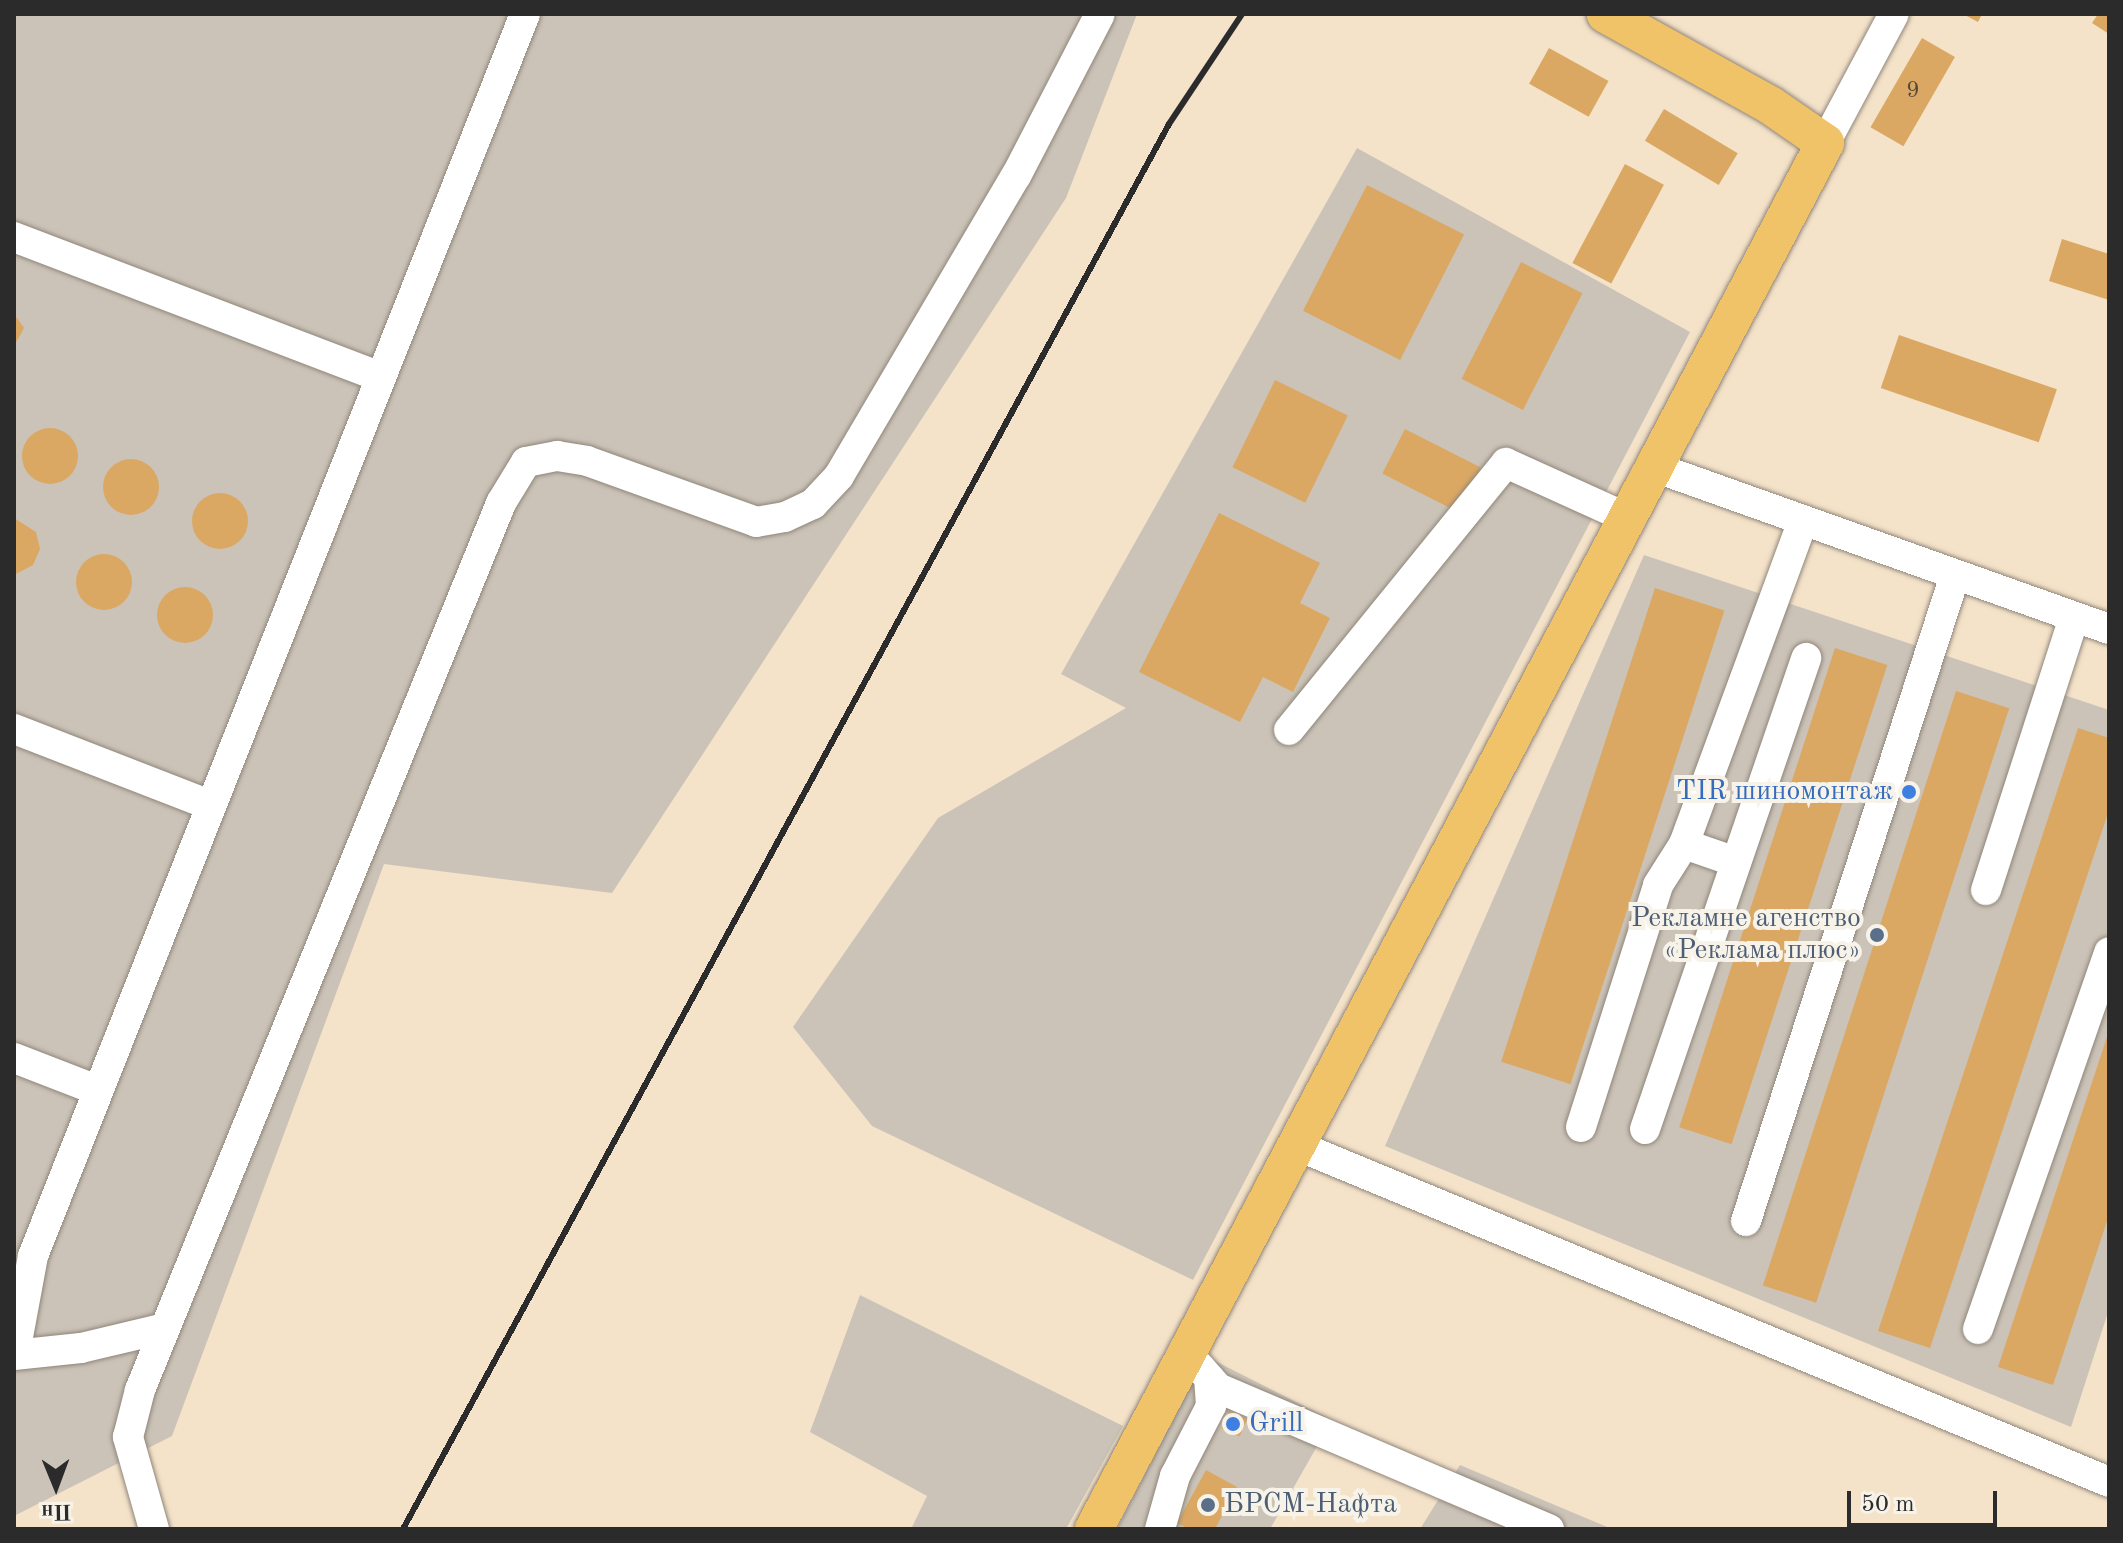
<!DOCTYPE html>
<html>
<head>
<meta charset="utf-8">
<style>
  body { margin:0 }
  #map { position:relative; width:2123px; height:1543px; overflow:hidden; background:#f4e2c9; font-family:"Old Standard TT",serif }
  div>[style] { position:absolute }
  .industrial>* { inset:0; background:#cbc3b8 }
  .building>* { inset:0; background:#daa863; transform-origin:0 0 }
  .round { border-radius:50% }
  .roads { filter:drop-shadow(0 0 2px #90867a) drop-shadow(0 0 2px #90867a) }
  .minor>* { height:30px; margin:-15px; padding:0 15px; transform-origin:15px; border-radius:15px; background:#fff }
  .major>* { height:38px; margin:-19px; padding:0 19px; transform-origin:19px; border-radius:19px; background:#f1c369 }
  .rail>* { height:6px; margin:-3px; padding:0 3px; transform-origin:3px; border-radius:3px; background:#2b2b2b }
  .dots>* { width:22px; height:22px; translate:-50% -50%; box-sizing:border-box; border:4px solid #f7f3e8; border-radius:50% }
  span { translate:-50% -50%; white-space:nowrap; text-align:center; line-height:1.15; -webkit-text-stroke:8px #f7f3e8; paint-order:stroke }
  .number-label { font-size:24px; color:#574a39 }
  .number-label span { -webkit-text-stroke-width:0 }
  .shop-label { font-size:28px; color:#366cbe }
  .right { translate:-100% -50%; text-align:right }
  .left { translate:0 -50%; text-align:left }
  .service-label { font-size:28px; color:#4e5e75 }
  .frame { position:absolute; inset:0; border:16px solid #2b2b2b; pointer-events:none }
  .north { position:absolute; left:16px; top:1447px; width:80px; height:80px; -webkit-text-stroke:6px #f7f3e8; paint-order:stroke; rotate:179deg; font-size:22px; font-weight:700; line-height:32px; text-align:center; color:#2b2b2b }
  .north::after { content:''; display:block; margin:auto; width:28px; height:36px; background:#2b2b2b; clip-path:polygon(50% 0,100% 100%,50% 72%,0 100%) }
  .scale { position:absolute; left:1847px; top:1491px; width:150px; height:36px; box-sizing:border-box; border:4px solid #2b2b2b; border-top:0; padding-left:10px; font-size:24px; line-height:28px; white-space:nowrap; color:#2b2b2b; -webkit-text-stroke:6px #f7f3e8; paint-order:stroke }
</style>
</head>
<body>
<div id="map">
  <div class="industrial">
    <i style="clip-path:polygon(14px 14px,1137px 14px,1066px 198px,612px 893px,384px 864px,172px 1436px,14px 1516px)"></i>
    <i style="clip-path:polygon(1357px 148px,1690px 332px,1193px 1280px,872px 1126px,793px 1027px,938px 818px,1126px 708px,1061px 674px)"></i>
    <i style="clip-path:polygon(1644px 555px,2109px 710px,2109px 1309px,2071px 1427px,1385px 1146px)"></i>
    <i style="clip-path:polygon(860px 1295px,1123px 1426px,1066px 1529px,911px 1529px,927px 1496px,810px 1432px)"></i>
    <i style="clip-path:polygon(1205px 1356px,1332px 1420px,1270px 1529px,1117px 1529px)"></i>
    <i style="clip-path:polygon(1460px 1465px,1612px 1529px,1420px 1529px)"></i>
  </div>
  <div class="building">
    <i style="clip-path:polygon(1963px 14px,1982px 14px,1978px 22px)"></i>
    <i style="clip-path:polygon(2098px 14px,2109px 14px,2109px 34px,2092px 23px)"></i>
    <i style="left:1922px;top:38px;width:38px;height:103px;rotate:30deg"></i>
    <i style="left:1549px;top:48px;width:68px;height:41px;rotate:29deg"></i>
    <i style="left:1664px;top:109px;width:86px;height:37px;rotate:31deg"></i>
    <i style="left:1625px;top:164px;width:44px;height:112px;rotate:28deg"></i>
    <i style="left:1367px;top:185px;width:109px;height:141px;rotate:27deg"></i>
    <i style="clip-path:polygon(2062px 239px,2109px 254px,2109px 300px,2049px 281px)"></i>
    <i style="left:1521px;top:262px;width:69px;height:131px;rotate:27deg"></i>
    <i style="clip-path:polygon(14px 314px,24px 328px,14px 346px)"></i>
    <i style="left:1899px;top:335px;width:167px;height:56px;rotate:19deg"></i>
    <i style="left:1275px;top:380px;width:81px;height:97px;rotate:26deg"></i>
    <i class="round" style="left:22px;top:428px;width:56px;height:56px"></i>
    <i style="left:1405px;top:429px;width:85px;height:50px;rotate:27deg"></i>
    <i class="round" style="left:103px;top:459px;width:56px;height:56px"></i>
    <i class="round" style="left:192px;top:493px;width:56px;height:56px"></i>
    <i style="clip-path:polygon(1219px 513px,1320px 563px,1300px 603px,1330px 618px,1293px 692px,1263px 677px,1240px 722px,1139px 672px)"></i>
    <i style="clip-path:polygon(14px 518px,36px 532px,40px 549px,33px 565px,14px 575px)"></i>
    <i class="round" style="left:76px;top:554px;width:56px;height:56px"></i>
    <i class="round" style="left:157px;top:587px;width:56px;height:56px"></i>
    <i style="left:1655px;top:588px;width:73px;height:498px;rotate:18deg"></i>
    <i style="left:1835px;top:648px;width:55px;height:504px;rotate:18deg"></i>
    <i style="left:1956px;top:691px;width:56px;height:625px;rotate:18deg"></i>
    <i style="clip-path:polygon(2078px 728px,2109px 738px,2109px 810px,1930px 1348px,1878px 1331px)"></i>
    <i style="clip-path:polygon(2108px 1034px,2109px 1215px,2053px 1385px,1998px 1367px)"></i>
    <i style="left:1229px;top:1411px;width:20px;height:19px;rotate:24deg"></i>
    <i style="clip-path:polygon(1206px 1470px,1237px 1487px,1215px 1529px,1189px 1529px,1177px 1523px)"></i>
  </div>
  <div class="roads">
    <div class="minor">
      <i style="left:1825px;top:143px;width:146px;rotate:-61.9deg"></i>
      <i style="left:14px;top:237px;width:390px;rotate:20.9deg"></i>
      <i style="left:1654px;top:467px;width:483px;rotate:19.6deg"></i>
      <i style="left:14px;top:729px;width:210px;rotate:21.2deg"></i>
      <i style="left:1289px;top:730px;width:344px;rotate:-50.9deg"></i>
      <i style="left:1506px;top:463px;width:133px;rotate:24.4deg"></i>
      <i style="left:1684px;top:844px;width:55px;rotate:19.1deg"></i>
      <i style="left:1986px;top:890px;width:286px;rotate:-72.1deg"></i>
      <i style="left:14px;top:1058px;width:89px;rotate:21.1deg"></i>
      <i style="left:1581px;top:1127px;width:254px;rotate:-72.3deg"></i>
      <i style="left:1658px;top:885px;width:49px;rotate:-57.6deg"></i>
      <i style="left:1684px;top:844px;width:345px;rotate:-69.8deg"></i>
      <i style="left:1645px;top:1129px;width:498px;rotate:-71.1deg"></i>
      <i style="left:1298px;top:1146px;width:878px;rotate:22.5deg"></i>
      <i style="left:1746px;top:1221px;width:679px;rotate:-72.07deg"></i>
      <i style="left:1978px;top:1329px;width:399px;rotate:-70.8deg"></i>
      <i style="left:15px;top:1353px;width:99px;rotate:-79.5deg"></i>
      <i style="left:33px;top:1256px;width:1336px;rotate:-68.39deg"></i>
      <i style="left:1188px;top:1354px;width:45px;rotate:48.6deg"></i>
      <i style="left:1218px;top:1388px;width:360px;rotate:23.1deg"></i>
      <i style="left:14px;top:1355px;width:67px;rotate:-6deg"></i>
      <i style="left:81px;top:1348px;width:86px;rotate:-13.4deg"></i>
      <i style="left:154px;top:1529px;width:96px;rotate:-105.8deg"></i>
      <i style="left:128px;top:1437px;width:49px;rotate:-75.7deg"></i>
      <i style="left:140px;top:1390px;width:958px;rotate:-67.85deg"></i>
      <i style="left:501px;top:503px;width:48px;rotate:-58.6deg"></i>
      <i style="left:526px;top:462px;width:32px;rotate:-11deg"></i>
      <i style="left:557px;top:456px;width:30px;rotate:9deg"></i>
      <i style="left:587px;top:461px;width:180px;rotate:19.8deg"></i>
      <i style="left:756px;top:522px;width:29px;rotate:-10deg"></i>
      <i style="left:785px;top:517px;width:31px;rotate:-25deg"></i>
      <i style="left:813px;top:504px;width:38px;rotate:-47deg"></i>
      <i style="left:839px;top:476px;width:348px;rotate:-59.5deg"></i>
      <i style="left:1016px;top:176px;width:182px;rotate:-62.6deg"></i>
      <i style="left:1160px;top:1529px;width:55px;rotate:-74.2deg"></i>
      <i style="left:1175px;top:1476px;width:79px;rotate:-62.8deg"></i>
      <i style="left:1211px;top:1406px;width:28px;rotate:-94deg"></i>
    </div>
    <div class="major">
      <i style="left:1094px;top:1529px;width:1567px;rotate:-62.19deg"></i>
      <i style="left:1825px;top:143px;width:67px;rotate:-145.4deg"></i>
      <i style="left:1770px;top:105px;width:188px;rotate:-151deg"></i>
    </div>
  </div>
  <div class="rail">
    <i style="left:403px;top:1529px;width:1600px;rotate:-61.4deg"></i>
    <i style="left:1169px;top:124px;width:132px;rotate:-56.4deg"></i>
  </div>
  <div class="dots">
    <i style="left:1909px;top:792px;background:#3f7fe0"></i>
    <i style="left:1877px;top:935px;background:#5c6f8a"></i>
    <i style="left:1233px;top:1424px;background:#3f7fe0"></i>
    <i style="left:1208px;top:1505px;background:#5c6f8a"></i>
  </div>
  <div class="number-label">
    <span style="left:1913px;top:92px">9</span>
  </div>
  <div class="shop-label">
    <span class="right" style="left:1893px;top:792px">TIR шиномонтаж</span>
    <span class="left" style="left:1249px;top:1424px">Grill</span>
  </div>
  <div class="service-label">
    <span class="right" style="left:1861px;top:935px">Рекламне агенство<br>«Реклама плюс»</span>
    <span class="left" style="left:1224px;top:1505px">БРСМ-Нафта</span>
  </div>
  <div class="frame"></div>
  <div class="north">Пн</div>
  <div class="scale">50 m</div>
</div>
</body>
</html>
